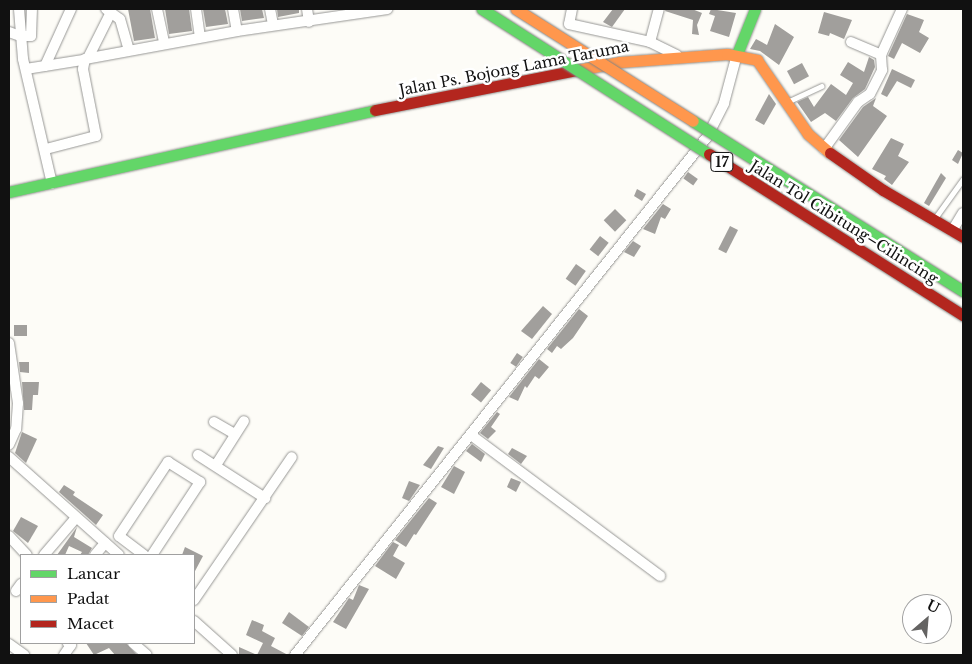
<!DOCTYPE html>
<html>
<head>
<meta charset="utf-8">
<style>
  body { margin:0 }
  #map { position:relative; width:972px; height:664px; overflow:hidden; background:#fdfcf7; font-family:"Libre Baskerville",serif }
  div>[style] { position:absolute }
  .building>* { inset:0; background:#a19f9c; transform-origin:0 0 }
  .roads { filter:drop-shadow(0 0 1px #979795) drop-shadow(0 0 1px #979795) }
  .lane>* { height:5px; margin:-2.5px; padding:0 2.5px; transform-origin:2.5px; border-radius:2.5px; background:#fffffe }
  .street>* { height:10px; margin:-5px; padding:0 5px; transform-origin:5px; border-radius:5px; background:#fffffe }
  .fast>* { height:11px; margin:-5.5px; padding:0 5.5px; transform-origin:5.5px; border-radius:5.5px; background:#63d668 }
  .slow>* { height:11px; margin:-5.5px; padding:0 5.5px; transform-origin:5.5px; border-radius:5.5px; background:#ff974d }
  .jam>* { height:11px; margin:-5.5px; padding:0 5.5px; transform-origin:5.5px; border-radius:5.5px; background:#b3261e }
  .bridges { filter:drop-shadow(0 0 1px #858482) drop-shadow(0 0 1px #858482) }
  .fast-bridge>* { height:11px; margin:-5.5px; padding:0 5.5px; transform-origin:5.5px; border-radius:5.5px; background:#63d668 }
  .slow-bridge>* { height:11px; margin:-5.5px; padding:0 5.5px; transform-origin:5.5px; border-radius:5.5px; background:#ff974d }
  .jam-bridge>* { height:11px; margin:-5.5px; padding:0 5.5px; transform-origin:5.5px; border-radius:5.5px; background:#b3261e }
  span { translate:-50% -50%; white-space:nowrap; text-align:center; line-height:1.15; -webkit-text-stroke:5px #fff; paint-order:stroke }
  .shield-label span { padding:1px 4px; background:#fff; border:1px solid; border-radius:4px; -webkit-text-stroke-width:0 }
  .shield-label { font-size:14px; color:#111; font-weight:700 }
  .street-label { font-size:15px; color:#111 }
  .frame { position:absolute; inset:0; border:10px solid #111; pointer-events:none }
  .legend { position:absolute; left:20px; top:554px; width:175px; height:90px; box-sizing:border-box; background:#fff; border:1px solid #a0a0a0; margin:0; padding:6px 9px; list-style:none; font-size:15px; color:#111 }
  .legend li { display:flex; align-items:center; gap:10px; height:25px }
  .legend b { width:25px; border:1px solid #a0a0a0 }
  .north { position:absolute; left:902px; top:594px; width:50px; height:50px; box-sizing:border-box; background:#fff; border:1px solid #a0a0a0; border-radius:50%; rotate:27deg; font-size:14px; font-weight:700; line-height:20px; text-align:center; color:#111 }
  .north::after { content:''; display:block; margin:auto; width:18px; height:22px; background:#646362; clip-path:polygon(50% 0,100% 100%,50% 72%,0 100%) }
</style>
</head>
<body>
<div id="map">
  <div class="building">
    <i style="clip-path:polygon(128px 9px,150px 9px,155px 38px,134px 41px)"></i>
    <i style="clip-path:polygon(165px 9px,189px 9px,192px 31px,169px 34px)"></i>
    <i style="clip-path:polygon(203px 9px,225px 9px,228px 24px,206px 27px)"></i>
    <i style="clip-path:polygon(240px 9px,262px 9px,264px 18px,242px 21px)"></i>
    <i style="clip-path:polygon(277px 9px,299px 9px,299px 13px,278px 17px)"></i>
    <i style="clip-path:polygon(613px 9px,625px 9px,612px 27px,603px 22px)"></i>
    <i style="clip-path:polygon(666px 9px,692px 9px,702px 13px,697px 25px,699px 35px,692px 34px,693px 20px,665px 11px)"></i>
    <i style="clip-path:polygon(711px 9px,736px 13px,729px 37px,710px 31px,715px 16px,709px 14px)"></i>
    <i style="clip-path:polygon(824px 12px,852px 20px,844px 39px,830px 33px,829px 36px,818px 33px)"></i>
    <i style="clip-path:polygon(907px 14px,924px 20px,919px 32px,929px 38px,920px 53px,902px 43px,894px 59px,888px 56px)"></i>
    <i style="clip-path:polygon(775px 24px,794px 37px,779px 65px,760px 51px,750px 49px,756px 39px,767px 45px)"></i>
    <i style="clip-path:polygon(869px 57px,874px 60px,875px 67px,865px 89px,853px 98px,836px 121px,825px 113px,811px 122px,797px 102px,808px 97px,814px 107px,831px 84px,846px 95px,853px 83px,840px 75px,848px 62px,864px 72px)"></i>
    <i style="left:802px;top:63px;width:15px;height:17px;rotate:62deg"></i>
    <i style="clip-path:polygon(892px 69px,915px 80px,911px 88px,897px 81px,887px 97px,881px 94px)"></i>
    <i style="clip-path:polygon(769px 94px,776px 104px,764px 125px,755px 120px)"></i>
    <i style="clip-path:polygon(876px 98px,873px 106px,887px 116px,858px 157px,839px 140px,863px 107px)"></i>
    <i style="clip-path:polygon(891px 138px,904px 144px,898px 156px,909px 162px,892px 185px,884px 179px,886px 176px,872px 169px)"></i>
    <i style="clip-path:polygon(958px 150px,963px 153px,958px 164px,952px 160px)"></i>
    <i style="left:688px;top:172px;width:12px;height:8px;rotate:35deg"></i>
    <i style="clip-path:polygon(941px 173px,946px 178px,929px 206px,924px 203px)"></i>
    <i style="clip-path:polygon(637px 189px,646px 194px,642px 201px,634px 196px)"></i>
    <i style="clip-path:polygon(663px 204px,671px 209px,665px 219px,661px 217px,655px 234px,643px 229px)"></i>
    <i style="left:615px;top:209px;width:16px;height:16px;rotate:45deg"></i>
    <i style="left:730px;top:226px;width:9px;height:26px;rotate:27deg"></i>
    <i style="left:600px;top:236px;width:11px;height:17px;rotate:38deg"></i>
    <i style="clip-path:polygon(633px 241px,641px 246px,634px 257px,624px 252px)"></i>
    <i style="left:576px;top:264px;width:12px;height:18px;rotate:35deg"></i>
    <i style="clip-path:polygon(543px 306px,552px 314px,532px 339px,521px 331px)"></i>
    <i style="clip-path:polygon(579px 309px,588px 316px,573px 338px,561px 349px,557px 346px,552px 353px,547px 349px)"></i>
    <i style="left:27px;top:325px;width:11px;height:13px;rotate:90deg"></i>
    <i style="left:517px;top:353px;width:7px;height:12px;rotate:34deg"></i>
    <i style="clip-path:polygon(539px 359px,549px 367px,539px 379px,535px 376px,527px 388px,525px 386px,518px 401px,509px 397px)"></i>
    <i style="clip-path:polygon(19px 362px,29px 362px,29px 373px,20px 372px)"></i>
    <i style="clip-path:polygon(22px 382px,39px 382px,38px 395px,33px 395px,32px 410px,24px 410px)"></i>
    <i style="left:481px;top:382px;width:13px;height:16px;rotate:39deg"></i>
    <i style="clip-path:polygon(497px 412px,500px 414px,491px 427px,496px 431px,488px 439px,480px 433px)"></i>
    <i style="clip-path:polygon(22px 432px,37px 439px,26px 463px,15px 453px)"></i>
    <i style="clip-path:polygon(472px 444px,485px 454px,481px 462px,466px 451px)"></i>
    <i style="clip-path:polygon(438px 446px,444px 448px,431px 469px,423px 465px)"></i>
    <i style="clip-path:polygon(512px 448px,527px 456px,521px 464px,508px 454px)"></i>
    <i style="clip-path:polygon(454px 466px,465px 472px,454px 494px,441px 487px)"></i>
    <i style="clip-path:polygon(511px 478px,521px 482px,516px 492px,507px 487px)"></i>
    <i style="clip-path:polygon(409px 481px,420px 485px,409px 501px,402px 498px)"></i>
    <i style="clip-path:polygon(64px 485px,75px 492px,73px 495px,103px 515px,96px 525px,59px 492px)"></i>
    <i style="clip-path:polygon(429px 498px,437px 503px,416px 535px,414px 534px,406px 547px,395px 540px)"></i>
    <i style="clip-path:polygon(21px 517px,38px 526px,28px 543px,13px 531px)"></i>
    <i style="clip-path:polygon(77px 527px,74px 537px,92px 548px,88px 555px,80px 555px,82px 552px,69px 546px,65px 555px,57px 555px)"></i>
    <i style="clip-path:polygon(393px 542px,399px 545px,393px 556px,405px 563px,396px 579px,375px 566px)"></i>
    <i style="clip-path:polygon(185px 547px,203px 556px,194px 573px,194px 555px,182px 555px)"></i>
    <i style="clip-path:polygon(359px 585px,369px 589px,346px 629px,333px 622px,349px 598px,353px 600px)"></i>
    <i style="clip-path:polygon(289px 612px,309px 627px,302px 636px,282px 623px)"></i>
    <i style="clip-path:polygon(252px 620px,264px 625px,262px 631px,275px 638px,271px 646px,288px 655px,239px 655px,239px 647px,257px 655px,263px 643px,246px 635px)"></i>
    <i style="clip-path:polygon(86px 643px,126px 643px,137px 655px,115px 655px,109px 648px,94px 655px)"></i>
  </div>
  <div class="roads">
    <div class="lane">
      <i style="left:787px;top:102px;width:38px;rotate:-25deg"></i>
      <i style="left:935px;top:218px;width:48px;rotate:-54.3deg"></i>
    </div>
    <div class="street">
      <i style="left:19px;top:9px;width:50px;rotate:85.4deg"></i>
      <i style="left:23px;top:59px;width:128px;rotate:76.9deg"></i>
      <i style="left:106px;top:9px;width:17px;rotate:36deg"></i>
      <i style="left:120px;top:19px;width:32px;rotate:74deg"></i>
      <i style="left:157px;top:9px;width:35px;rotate:78deg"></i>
      <i style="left:196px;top:9px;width:28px;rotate:82deg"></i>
      <i style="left:233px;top:9px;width:22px;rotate:80deg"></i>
      <i style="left:270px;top:9px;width:16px;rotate:79deg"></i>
      <i style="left:307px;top:9px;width:13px;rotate:81deg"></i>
      <i style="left:572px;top:9px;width:15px;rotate:101deg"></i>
      <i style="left:569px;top:24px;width:83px;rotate:12.5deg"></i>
      <i style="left:650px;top:42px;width:30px;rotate:26deg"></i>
      <i style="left:9px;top:32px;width:12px;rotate:20deg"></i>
      <i style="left:20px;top:36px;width:11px"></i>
      <i style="left:31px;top:36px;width:27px;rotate:-88deg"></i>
      <i style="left:650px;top:42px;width:34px;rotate:-75deg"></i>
      <i style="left:851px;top:42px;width:33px;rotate:23deg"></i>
      <i style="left:88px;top:58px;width:51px;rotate:-63.4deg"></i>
      <i style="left:45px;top:66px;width:63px;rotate:-65.5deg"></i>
      <i style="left:26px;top:69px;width:58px;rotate:-9deg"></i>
      <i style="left:46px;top:149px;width:52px;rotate:-14.6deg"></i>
      <i style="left:96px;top:136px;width:68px;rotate:-101deg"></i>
      <i style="left:83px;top:69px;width:10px;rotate:-79deg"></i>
      <i style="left:85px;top:59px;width:155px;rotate:-10.4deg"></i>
      <i style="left:237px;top:31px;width:152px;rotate:-8.3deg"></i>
      <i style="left:824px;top:149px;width:58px;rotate:-54.1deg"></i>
      <i style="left:858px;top:102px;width:14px;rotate:-34deg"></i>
      <i style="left:870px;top:94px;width:27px;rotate:-63deg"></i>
      <i style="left:882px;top:70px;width:15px;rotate:-94deg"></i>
      <i style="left:881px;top:55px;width:51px;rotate:-65.5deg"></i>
      <i style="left:952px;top:231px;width:21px;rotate:-59deg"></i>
      <i style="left:9px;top:343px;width:61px;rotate:81.5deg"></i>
      <i style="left:18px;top:403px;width:26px;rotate:94deg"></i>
      <i style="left:16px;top:429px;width:17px;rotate:114deg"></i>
      <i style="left:214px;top:422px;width:24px;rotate:30deg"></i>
      <i style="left:471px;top:435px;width:236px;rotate:36.7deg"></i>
      <i style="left:198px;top:455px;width:80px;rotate:32.7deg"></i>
      <i style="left:9px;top:457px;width:147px;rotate:41.7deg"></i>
      <i style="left:216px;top:465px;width:52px;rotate:-57.5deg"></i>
      <i style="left:9px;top:536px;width:26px;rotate:47deg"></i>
      <i style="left:44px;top:555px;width:48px;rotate:-49.3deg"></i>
      <i style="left:95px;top:555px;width:16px;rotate:-50deg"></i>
      <i style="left:144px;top:555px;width:31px;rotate:-143deg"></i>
      <i style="left:119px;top:536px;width:89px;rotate:-56.5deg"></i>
      <i style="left:168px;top:462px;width:38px;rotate:32deg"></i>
      <i style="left:200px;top:482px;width:87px;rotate:123.3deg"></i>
      <i style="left:16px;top:591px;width:9px;rotate:-54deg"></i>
      <i style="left:194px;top:600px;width:173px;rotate:-55.6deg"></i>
      <i style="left:194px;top:621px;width:51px;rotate:41.8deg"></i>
      <i style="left:133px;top:643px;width:18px;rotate:41deg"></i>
      <i style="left:9px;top:644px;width:19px;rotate:36deg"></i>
      <i style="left:64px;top:655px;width:12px;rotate:-55deg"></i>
      <i style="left:71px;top:645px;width:4px;rotate:-146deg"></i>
      <i style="left:295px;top:655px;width:662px;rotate:-51.5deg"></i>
      <i style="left:707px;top:137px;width:38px;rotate:-63deg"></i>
      <i style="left:724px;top:103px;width:51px;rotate:-75.1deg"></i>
    </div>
    <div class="fast">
      <i style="left:737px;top:54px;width:48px;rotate:-68.2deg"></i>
      <i style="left:9px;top:192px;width:375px;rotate:-12.6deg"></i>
    </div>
    <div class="slow">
      <i style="left:577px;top:70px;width:44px;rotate:-10.5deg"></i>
      <i style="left:620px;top:62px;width:107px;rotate:-4.3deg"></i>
      <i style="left:727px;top:54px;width:31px;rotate:11deg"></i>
      <i style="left:757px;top:60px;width:90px;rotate:55.4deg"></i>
      <i style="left:808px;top:134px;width:29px;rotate:41deg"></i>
    </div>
    <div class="jam">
      <i style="left:375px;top:110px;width:206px;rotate:-11.2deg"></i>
      <i style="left:830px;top:153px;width:65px;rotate:34.9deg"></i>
      <i style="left:883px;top:190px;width:93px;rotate:30.4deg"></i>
    </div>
  </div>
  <div class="bridges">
    <div class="fast-bridge">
      <i style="left:482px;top:9px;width:269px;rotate:32.6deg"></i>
      <i style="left:693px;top:121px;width:319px;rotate:32.2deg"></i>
    </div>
    <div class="slow-bridge">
      <i style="left:516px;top:9px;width:209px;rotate:32.3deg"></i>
    </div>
    <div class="jam-bridge">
      <i style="left:709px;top:154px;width:301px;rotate:32.4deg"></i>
    </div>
  </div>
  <div class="shield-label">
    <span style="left:722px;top:162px">17</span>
  </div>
  <div class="street-label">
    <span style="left:514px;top:68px;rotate:-11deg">Jalan Ps. Bojong Lama Taruma</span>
    <span style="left:844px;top:222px;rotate:32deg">Jalan Tol Cibitung–Cilincing</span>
  </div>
  <div class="frame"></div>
  <ul class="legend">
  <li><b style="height:6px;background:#63d668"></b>Lancar</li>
  <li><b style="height:6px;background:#ff974d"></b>Padat</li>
  <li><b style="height:6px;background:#b3261e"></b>Macet</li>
  </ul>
  <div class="north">U</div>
</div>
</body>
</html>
